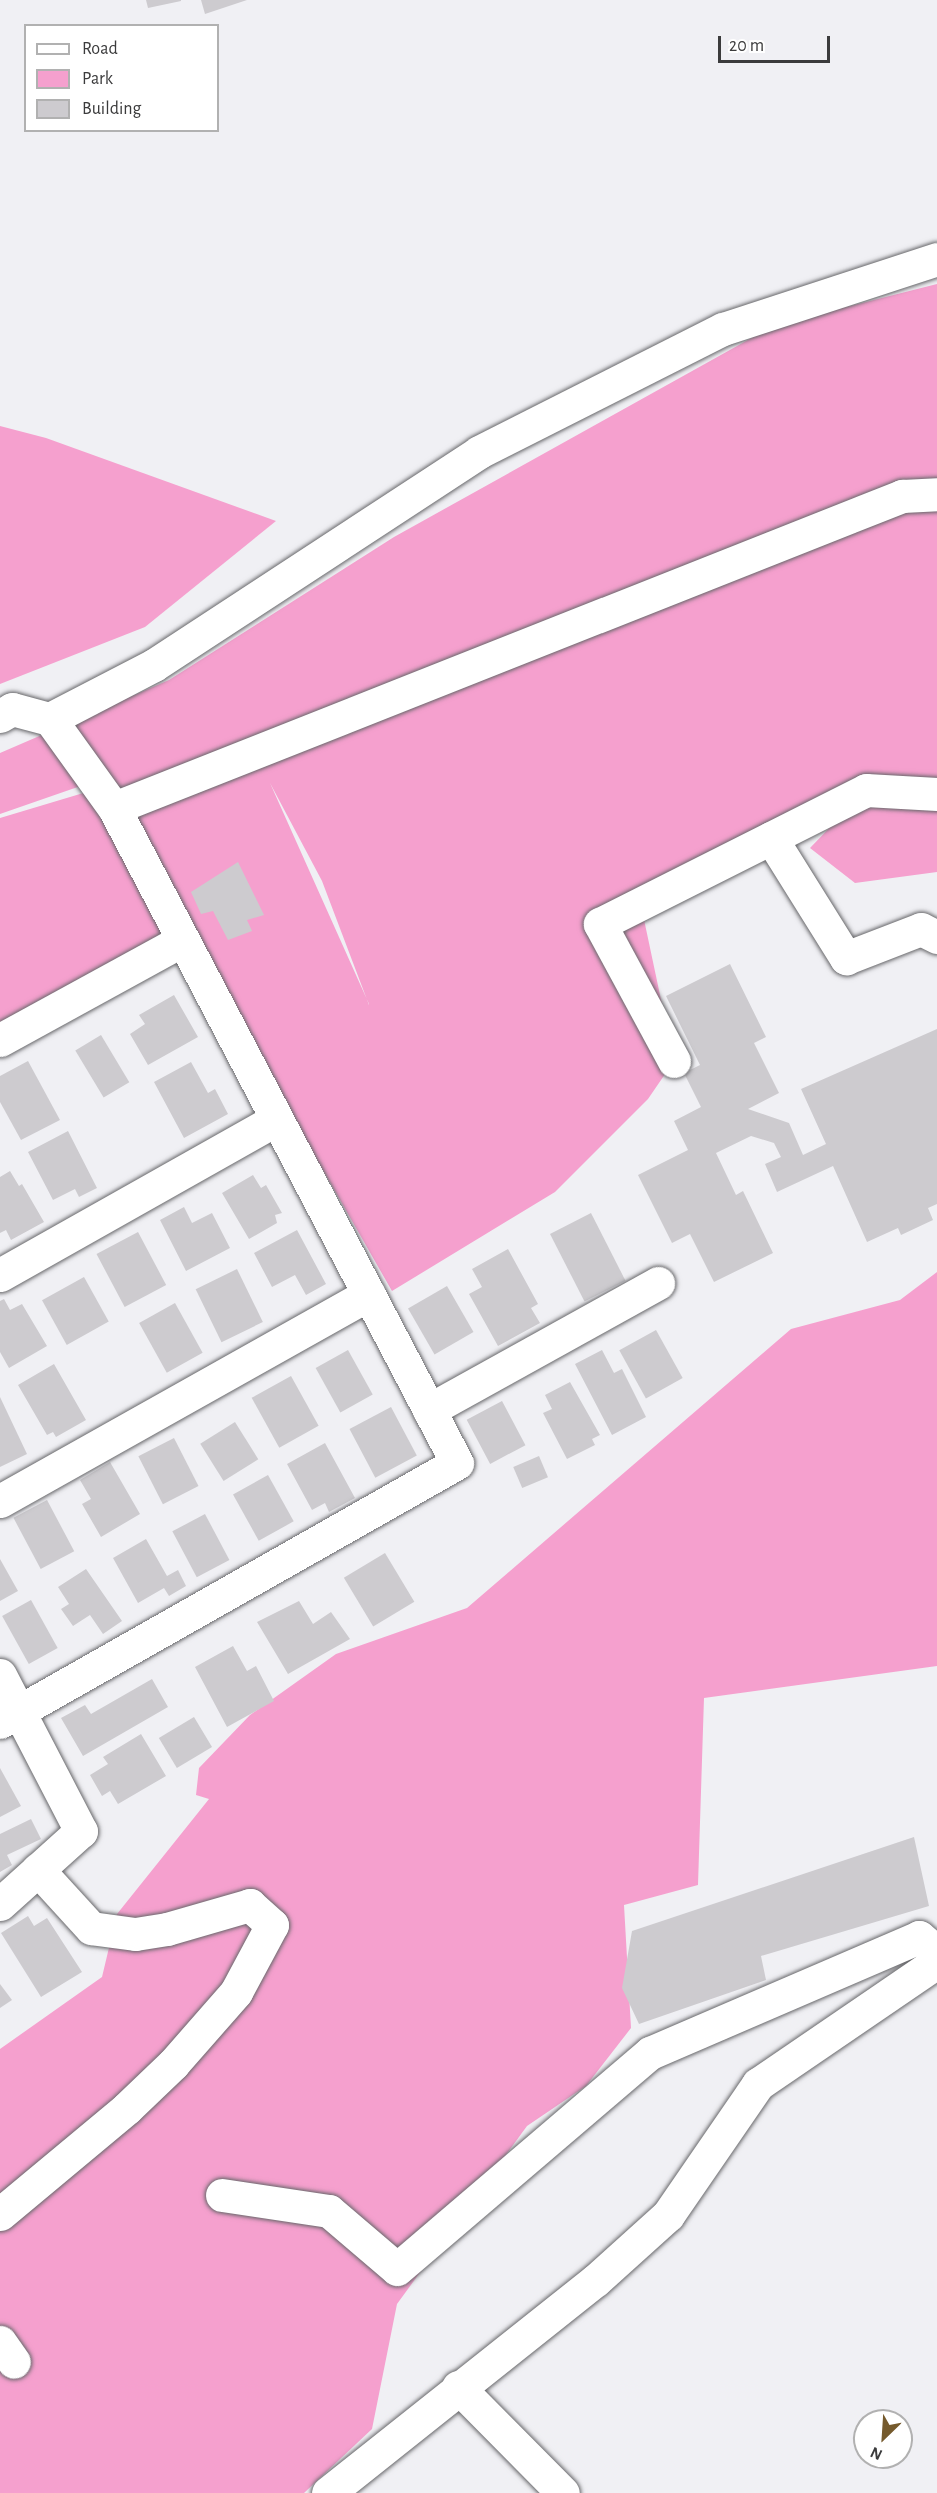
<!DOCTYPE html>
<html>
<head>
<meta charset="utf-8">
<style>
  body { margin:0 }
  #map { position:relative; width:937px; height:2493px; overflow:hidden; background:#f0f0f4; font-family:"Alegreya Sans",sans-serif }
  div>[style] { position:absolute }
  .green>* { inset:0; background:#f5a0ce }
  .building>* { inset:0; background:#cdcbcf; transform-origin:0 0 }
  .roads { filter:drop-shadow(0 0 2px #67676a) drop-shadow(0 0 2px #67676a) }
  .minor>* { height:33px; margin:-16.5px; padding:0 16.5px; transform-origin:16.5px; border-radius:16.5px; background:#fff }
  span { translate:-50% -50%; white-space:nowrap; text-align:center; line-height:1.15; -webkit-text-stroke:4.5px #fff; paint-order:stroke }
  .legend { position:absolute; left:24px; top:24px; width:195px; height:108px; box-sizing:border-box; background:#fff; border:2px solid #b1b1b1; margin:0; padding:8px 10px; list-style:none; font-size:18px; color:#3b3b3c }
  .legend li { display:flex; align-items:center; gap:12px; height:30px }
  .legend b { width:30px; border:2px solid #b1b1b1 }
  .north { position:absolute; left:853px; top:2409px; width:60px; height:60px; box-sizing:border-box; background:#fff; border:2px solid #b1b1b1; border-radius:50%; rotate:205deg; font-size:16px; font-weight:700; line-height:24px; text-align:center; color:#3b3b3c }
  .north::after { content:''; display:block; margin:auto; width:21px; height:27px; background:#755a2d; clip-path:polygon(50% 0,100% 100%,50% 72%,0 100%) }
  .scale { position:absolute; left:718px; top:36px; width:112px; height:27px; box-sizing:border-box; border:3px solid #3b3b3c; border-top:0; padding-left:8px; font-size:18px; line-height:21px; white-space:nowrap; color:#3b3b3c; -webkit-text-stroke:4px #fff; paint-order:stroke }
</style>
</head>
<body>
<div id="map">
  <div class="green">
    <i style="clip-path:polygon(evenodd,937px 284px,937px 872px,855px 883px,810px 848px,864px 792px,642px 910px,674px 1061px,648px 1099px,555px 1192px,392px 1291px,260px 1060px,181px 941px,0 1036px,0 818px,100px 788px,95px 781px,0 814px,0 753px,169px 680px,394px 537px,775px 325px,937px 284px,270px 783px,322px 881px,369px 1005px,369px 1004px,270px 783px)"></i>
    <i style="clip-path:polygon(0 426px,46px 438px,276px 521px,145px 627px,0 684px)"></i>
    <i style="clip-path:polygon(937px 1272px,937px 1666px,704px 1698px,698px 1885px,624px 1905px,631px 2028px,586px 2086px,527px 2126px,397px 2304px,372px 2429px,304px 2493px,0 2493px,0 2049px,102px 1977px,117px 1914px,209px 1799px,196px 1795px,199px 1768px,250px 1715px,336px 1654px,467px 1608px,791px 1329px,900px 1300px)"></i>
  </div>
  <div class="building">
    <i style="clip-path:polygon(146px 0,181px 0,181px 1px,148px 8px)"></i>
    <i style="clip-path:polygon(201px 0,247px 0,205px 14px)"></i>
    <i style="clip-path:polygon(238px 862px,264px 915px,247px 920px,252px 931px,228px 940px,213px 911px,201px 914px,191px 892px)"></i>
    <i style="clip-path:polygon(730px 964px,766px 1037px,754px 1043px,779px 1093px,748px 1109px,789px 1123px,803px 1155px,826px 1144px,801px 1089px,937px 1029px,937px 1204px,928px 1208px,933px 1220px,901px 1235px,898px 1228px,867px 1242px,833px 1166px,777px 1192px,765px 1164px,781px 1157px,774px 1143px,751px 1136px,716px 1153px,736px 1195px,743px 1191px,773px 1253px,714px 1282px,690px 1234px,672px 1243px,638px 1175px,688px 1150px,674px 1121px,701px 1107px,684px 1073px,700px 1065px,666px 996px)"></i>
    <i style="clip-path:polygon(174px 995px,198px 1037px,148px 1065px,130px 1034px,145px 1024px,139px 1015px)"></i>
    <i style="left:101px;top:1035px;width:55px;height:30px;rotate:59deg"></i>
    <i style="clip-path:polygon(28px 1061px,60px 1120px,21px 1140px,0 1102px,0 1076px)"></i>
    <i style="clip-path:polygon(191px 1062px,208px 1093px,215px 1089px,228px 1114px,184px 1138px,154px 1082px)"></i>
    <i style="clip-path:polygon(68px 1131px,97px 1188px,79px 1197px,75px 1189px,53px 1200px,28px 1152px)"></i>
    <i style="clip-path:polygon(10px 1171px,19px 1186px,22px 1184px,44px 1222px,11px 1240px,6px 1230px,0 1233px,0 1177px)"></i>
    <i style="clip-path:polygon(253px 1175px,261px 1188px,266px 1185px,282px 1213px,275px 1215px,277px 1223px,249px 1239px,222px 1193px)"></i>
    <i style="clip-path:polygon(184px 1207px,192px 1223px,212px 1213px,230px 1248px,186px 1271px,160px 1220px)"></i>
    <i style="left:591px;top:1213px;width:76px;height:46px;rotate:63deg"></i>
    <i style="clip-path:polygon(297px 1230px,326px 1284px,306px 1295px,295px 1275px,272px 1287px,254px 1253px)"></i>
    <i style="left:138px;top:1232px;width:60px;height:47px;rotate:62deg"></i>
    <i style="clip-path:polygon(508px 1249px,538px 1304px,531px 1308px,540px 1323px,498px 1346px,469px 1294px,482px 1287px,472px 1269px)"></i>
    <i style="left:237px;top:1269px;width:59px;height:46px;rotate:64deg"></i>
    <i style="left:84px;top:1277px;width:51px;height:48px;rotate:61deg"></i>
    <i style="left:447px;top:1286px;width:53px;height:45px;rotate:60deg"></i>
    <i style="clip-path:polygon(4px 1299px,10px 1310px,22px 1304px,47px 1346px,9px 1368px,0 1352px,0 1301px)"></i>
    <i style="left:175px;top:1303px;width:57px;height:41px;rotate:61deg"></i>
    <i style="left:656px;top:1330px;width:55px;height:42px;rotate:61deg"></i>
    <i style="left:348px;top:1350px;width:51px;height:37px;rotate:61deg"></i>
    <i style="clip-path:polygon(602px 1350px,614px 1373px,622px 1369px,646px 1417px,612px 1435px,575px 1364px)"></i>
    <i style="clip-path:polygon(54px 1364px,86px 1420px,56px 1437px,53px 1432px,47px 1435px,18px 1385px)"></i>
    <i style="left:291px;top:1376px;width:57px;height:45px;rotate:61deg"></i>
    <i style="clip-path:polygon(570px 1382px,600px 1435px,592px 1439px,595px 1445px,567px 1459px,543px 1413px,552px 1409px,545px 1395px)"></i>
    <i style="clip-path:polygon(0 1397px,27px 1454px,0 1467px)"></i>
    <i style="left:502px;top:1401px;width:50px;height:40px;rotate:62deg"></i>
    <i style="left:391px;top:1407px;width:55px;height:47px;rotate:62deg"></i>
    <i style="left:235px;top:1422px;width:44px;height:41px;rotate:58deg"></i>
    <i style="left:174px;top:1438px;width:54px;height:40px;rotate:63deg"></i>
    <i style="clip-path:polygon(325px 1443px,355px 1498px,329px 1512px,325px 1503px,312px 1510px,287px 1464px)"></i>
    <i style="left:539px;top:1456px;width:23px;height:28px;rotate:67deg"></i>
    <i style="clip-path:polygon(110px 1462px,140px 1514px,101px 1537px,82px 1504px,91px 1499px,80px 1480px)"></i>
    <i style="left:268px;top:1475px;width:53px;height:40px;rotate:61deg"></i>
    <i style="left:47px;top:1500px;width:58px;height:38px;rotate:62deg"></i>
    <i style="left:205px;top:1514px;width:52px;height:37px;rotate:62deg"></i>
    <i style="clip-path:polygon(146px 1539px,167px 1576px,178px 1570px,186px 1586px,169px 1596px,164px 1588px,138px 1603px,113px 1558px)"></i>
    <i style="left:385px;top:1553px;width:57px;height:48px;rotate:59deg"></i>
    <i style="clip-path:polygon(0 1559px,18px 1591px,0 1601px)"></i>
    <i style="clip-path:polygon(86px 1569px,122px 1621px,103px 1634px,90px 1615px,73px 1626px,61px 1609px,69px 1604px,58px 1587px)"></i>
    <i style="left:31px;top:1600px;width:55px;height:33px;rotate:61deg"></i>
    <i style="clip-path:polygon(299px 1601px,313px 1624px,331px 1612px,350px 1639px,288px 1674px,257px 1622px)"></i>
    <i style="clip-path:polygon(233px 1646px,247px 1671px,256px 1666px,274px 1701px,227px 1727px,195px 1667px)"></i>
    <i style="clip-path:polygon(152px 1679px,168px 1707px,83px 1756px,61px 1718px,85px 1705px,91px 1714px)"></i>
    <i style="left:194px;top:1717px;width:35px;height:41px;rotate:59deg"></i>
    <i style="clip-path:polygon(141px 1734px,166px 1776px,118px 1804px,110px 1791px,102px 1796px,90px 1775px,108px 1764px,103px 1757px)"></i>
    <i style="clip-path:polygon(0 1768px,21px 1806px,0 1817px)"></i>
    <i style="clip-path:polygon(31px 1819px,41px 1839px,7px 1855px,12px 1865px,0 1872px,0 1834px)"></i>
    <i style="clip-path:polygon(914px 1837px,929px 1906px,761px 1956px,766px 1980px,639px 2024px,622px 1988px,632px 1931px)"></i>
    <i style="clip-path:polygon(28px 1916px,34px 1926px,47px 1918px,82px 1972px,41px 1997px,1px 1933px)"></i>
    <i style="clip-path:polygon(0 1984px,12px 2000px,0 2008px)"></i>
  </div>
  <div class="roads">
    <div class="minor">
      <i style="left:0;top:716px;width:14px;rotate:-30deg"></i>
      <i style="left:12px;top:709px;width:39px;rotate:15deg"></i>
      <i style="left:50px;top:719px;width:110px;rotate:54.3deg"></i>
      <i style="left:114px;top:808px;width:739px;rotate:62.36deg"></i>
      <i style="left:457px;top:1463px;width:525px;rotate:150.46deg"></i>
      <i style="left:50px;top:719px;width:117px;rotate:-27.4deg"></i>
      <i style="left:154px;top:665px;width:389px;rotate:-33.2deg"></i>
      <i style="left:479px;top:452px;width:273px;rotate:-26.8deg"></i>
      <i style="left:723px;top:329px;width:225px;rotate:-18.1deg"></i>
      <i style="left:114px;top:808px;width:848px;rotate:-21.6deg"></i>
      <i style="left:902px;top:496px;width:35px;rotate:-3deg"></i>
      <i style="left:771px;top:838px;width:142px;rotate:58deg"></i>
      <i style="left:846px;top:958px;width:80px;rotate:-21.1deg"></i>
      <i style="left:921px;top:929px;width:18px;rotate:27deg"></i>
      <i style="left:0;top:1040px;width:206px;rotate:-28.7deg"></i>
      <i style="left:674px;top:1061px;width:156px;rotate:-118.4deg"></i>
      <i style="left:600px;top:924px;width:298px;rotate:-26.7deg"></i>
      <i style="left:866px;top:790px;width:71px;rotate:3.2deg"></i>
      <i style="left:0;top:1275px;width:316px;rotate:-29.4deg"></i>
      <i style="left:429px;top:1410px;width:262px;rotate:-29deg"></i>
      <i style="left:0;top:1501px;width:423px;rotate:-29.3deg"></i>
      <i style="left:0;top:1675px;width:176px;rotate:62.6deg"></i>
      <i style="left:81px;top:1831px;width:109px;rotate:138deg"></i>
      <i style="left:222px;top:2195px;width:108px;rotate:8.5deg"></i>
      <i style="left:329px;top:2211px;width:89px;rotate:40.5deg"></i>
      <i style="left:397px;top:2269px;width:333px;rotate:-40.5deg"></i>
      <i style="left:650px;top:2053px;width:293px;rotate:-23.3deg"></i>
      <i style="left:919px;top:1937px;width:23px;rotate:40deg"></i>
      <i style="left:0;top:2214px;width:165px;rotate:-39.8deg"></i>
      <i style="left:127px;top:2108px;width:64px;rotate:-43.7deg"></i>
      <i style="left:173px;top:2064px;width:96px;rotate:-48.8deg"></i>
      <i style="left:236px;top:1992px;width:76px;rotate:-61.8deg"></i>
      <i style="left:272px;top:1925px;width:30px;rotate:-138deg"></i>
      <i style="left:250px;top:1905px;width:86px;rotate:163.9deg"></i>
      <i style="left:167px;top:1929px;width:32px;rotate:171deg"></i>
      <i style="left:135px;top:1934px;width:44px;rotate:-172.2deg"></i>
      <i style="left:91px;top:1928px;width:79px;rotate:-132.4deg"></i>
      <i style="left:0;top:2342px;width:24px;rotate:55deg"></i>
      <i style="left:458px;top:2387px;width:149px;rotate:45.3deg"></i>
      <i style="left:328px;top:2493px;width:342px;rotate:-38.5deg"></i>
      <i style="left:596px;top:2280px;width:97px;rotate:-42.1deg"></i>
      <i style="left:668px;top:2215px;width:159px;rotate:-55.5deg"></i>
      <i style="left:758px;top:2084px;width:217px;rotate:-34.3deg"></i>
    </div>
  </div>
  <ul class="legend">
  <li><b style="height:8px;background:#fff"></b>Road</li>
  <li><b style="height:16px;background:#f5a0ce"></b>Park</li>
  <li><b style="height:16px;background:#cdcbcf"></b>Building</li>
  </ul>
  <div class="north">N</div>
  <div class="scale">20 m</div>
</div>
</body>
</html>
